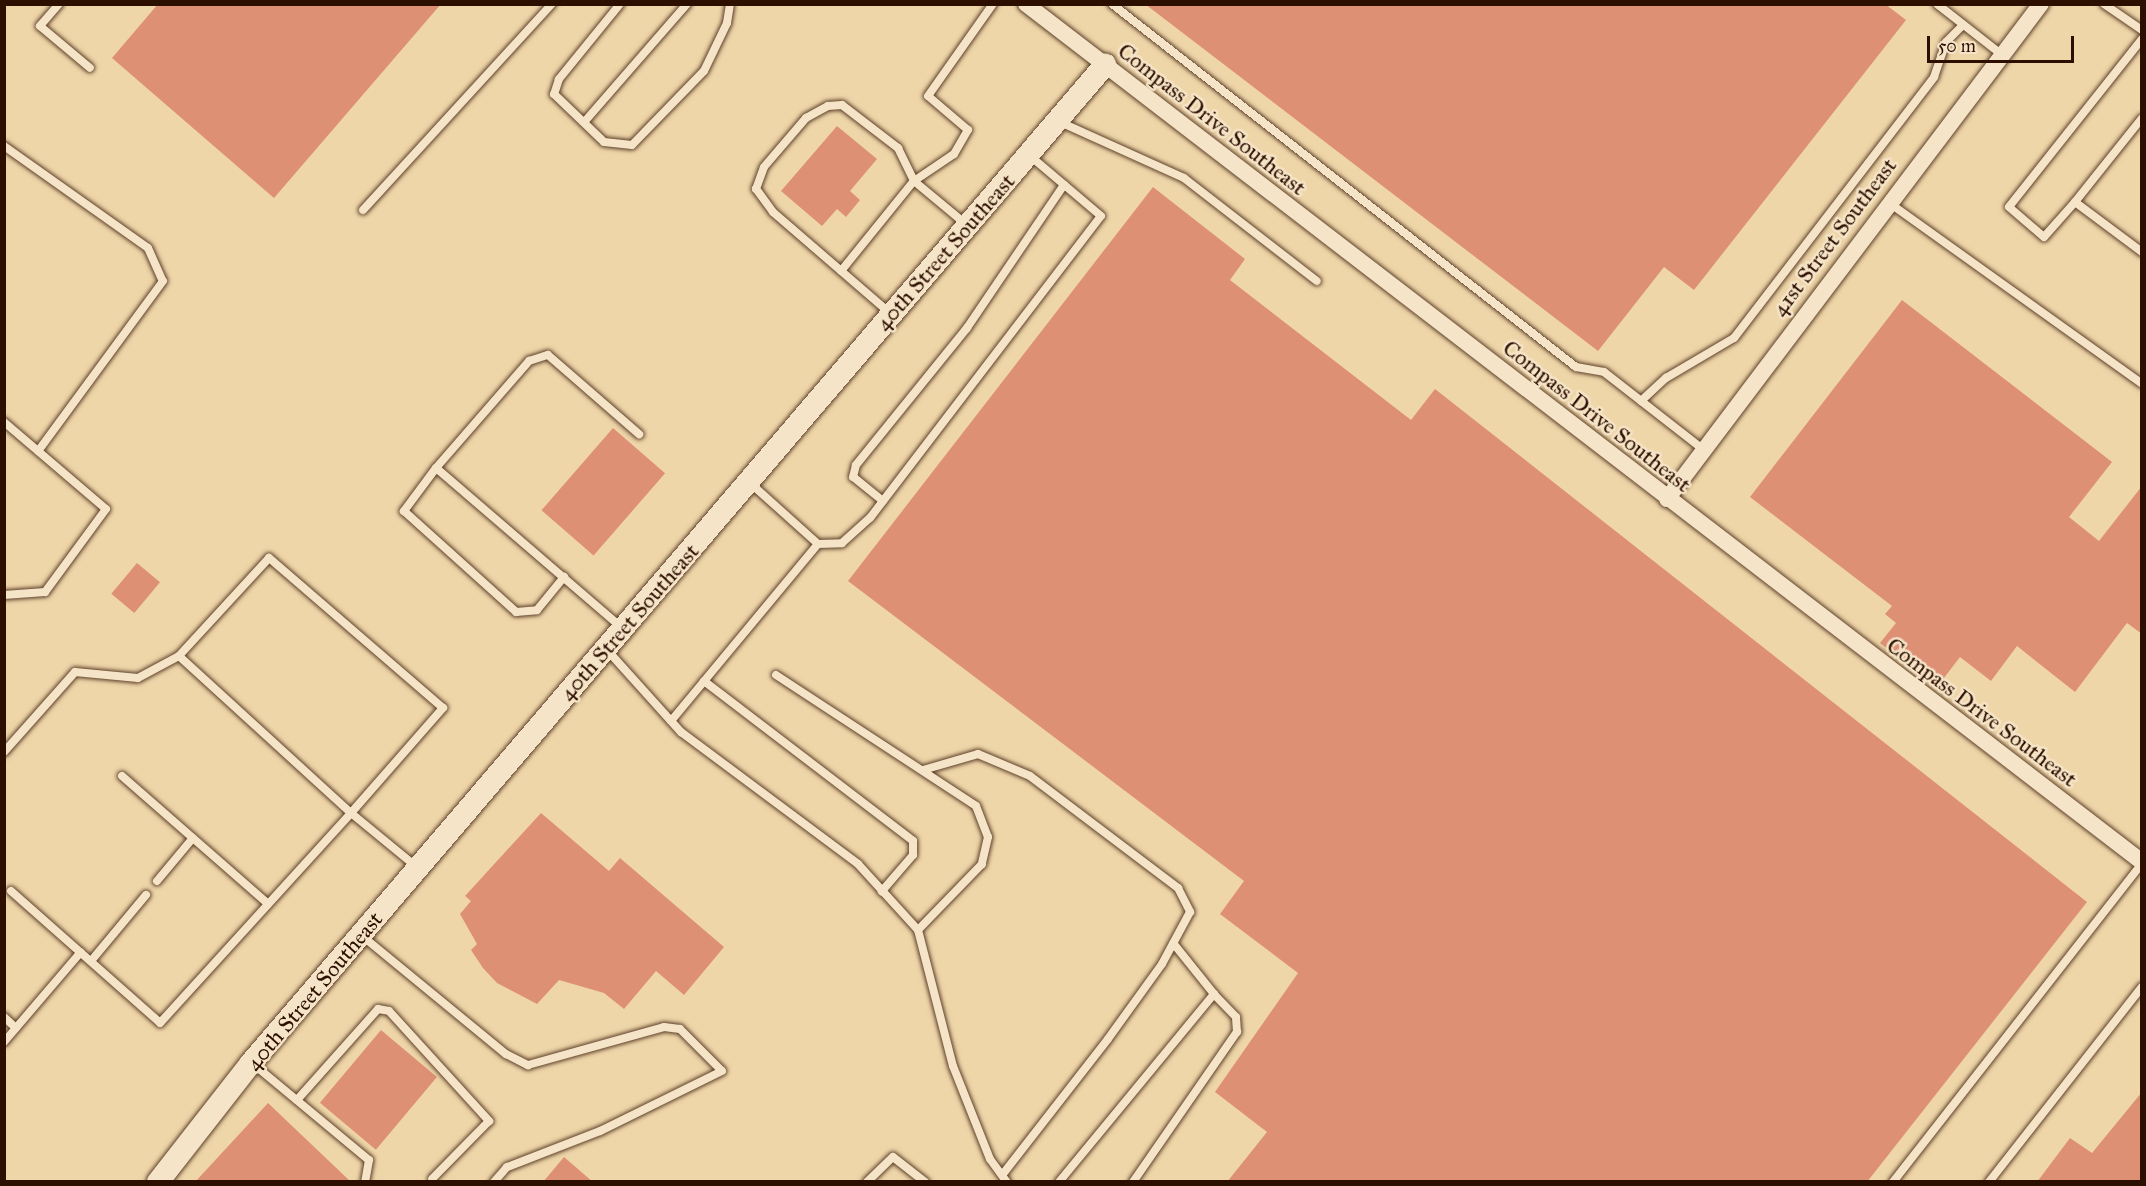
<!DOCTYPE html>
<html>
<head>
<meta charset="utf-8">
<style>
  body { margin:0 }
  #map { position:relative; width:2146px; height:1186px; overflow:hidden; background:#efd6a9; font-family:"IM FELL Great Primer",serif }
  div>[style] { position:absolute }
  .building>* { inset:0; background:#de9075; transform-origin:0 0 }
  .roads { filter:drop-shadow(0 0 2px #5e412a) drop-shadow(0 0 2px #5e412a) }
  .lane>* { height:8px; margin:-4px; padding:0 4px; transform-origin:4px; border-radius:4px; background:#f5e4c7 }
  .street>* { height:16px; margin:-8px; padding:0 8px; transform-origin:8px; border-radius:8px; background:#f5e4c7 }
  .secondary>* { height:22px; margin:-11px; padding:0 11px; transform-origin:11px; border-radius:11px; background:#f5e4c7 }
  span { translate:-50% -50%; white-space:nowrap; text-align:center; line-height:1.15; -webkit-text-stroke:5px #f5e4c7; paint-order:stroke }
  .street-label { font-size:22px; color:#2d0f00 }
  .frame { position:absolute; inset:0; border:6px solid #2d0f00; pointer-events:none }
  .scale { position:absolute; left:1927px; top:36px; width:147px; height:27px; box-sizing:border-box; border:3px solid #2d0f00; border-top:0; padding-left:8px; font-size:18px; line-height:21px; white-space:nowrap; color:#2d0f00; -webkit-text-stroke:4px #f5e4c7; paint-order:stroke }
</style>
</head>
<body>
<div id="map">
  <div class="building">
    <i style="clip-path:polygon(158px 4px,441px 4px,274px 198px,112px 58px)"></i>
    <i style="clip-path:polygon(1145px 4px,1885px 4px,1906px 20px,1694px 290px,1664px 267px,1598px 351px)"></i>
    <i style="clip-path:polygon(837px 126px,877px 159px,850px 191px,860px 200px,846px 217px,837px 209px,822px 226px,781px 191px)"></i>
    <i style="clip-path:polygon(1153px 187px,1245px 259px,1230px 280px,1411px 420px,1435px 389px,2087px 902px,1867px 1182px,1227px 1182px,1267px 1132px,1215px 1092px,1298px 973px,1220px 914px,1244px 881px,848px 581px)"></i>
    <i style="clip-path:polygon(1902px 300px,2112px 462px,2069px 517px,2099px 541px,2142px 486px,2142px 634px,2127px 623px,2075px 692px,2017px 646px,1991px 681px,1960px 657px,1937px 687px,1880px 643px,1896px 623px,1885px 614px,1892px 606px,1750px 497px)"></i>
    <i style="left:613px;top:428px;width:69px;height:109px;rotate:41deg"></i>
    <i style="left:137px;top:563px;width:30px;height:40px;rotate:40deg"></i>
    <i style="clip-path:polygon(541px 813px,609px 871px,620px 858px,724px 947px,684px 995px,656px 971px,624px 1009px,604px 993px,559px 980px,537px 1004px,497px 983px,483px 968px,471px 950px,477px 944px,460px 914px,471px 901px,465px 896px)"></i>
    <i style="left:381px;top:1030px;width:73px;height:95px;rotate:40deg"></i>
    <i style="clip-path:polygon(2142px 1092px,2142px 1182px,2037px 1182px,2070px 1138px,2092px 1153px)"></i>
    <i style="clip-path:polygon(268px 1103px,351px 1182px,195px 1182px)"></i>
    <i style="clip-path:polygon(564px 1157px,593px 1182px,543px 1182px)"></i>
  </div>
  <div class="roads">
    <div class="lane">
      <i style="left:59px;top:4px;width:29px;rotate:131deg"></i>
      <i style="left:40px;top:26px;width:65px;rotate:40deg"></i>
      <i style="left:620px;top:4px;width:97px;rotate:129.1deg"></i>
      <i style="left:559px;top:79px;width:16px;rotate:108deg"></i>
      <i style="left:554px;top:94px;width:69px;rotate:43.8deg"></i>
      <i style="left:604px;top:142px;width:28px;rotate:6deg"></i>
      <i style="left:632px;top:145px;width:103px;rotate:-45.8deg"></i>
      <i style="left:704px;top:71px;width:53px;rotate:-64.4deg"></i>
      <i style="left:727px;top:23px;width:19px;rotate:-81deg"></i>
      <i style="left:1112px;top:4px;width:589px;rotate:38.04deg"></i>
      <i style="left:1576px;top:367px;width:28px;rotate:10deg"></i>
      <i style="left:1604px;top:372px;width:127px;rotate:38deg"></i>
      <i style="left:1937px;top:4px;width:81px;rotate:38deg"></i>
      <i style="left:2104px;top:4px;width:46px;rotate:34.4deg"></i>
      <i style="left:2142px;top:39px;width:214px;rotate:128.4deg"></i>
      <i style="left:2009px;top:207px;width:46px;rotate:40.6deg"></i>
      <i style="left:2044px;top:237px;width:47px;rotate:-48.5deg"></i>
      <i style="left:2075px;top:202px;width:84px;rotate:36.7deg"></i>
      <i style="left:586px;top:120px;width:154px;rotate:-49deg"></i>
      <i style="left:1060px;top:122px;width:136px;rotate:24.3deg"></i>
      <i style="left:1184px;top:178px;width:168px;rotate:37.8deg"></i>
      <i style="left:4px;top:146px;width:176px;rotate:35.3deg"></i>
      <i style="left:148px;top:248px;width:36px;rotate:66deg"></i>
      <i style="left:163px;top:281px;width:211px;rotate:126.3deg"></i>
      <i style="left:1888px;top:202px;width:312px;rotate:35.6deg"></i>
      <i style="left:2075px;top:202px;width:107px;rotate:-51.4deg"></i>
      <i style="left:363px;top:210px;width:280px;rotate:-47.5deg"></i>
      <i style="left:841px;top:271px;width:116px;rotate:-51deg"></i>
      <i style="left:914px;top:181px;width:48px;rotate:-34deg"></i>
      <i style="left:954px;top:154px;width:28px;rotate:-60deg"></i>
      <i style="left:968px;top:130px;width:52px;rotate:-139.6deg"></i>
      <i style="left:928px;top:96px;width:113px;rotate:-54.8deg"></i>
      <i style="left:891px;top:314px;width:156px;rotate:-139.2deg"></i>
      <i style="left:773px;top:212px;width:29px;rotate:-126deg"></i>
      <i style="left:756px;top:189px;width:23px;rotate:-70deg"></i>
      <i style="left:764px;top:167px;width:65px;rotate:-49.4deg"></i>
      <i style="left:806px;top:118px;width:25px;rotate:-29deg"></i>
      <i style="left:828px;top:106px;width:14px;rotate:-4deg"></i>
      <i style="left:842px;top:105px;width:71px;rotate:37.5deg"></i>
      <i style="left:898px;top:148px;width:37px;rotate:64deg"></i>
      <i style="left:914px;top:181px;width:69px;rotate:39.7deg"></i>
      <i style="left:1641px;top:401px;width:34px;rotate:-43deg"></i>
      <i style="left:1666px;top:378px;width:79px;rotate:-30.5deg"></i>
      <i style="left:1734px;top:338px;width:329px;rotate:-52.5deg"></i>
      <i style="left:1934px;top:77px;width:37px;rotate:-71deg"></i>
      <i style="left:1946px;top:42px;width:24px;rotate:-45deg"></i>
      <i style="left:4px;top:422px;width:134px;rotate:40.5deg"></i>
      <i style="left:106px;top:509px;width:103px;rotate:126.3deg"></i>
      <i style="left:45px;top:592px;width:41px;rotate:175.8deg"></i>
      <i style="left:436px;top:468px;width:54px;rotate:126.7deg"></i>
      <i style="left:404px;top:511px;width:151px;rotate:42deg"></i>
      <i style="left:516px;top:612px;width:21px;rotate:-5deg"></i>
      <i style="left:537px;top:610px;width:43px;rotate:-50.7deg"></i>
      <i style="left:749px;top:482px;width:93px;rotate:41.9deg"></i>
      <i style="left:883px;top:501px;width:38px;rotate:-141deg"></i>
      <i style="left:853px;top:477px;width:12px;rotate:-76deg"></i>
      <i style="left:856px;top:465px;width:176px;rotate:-51deg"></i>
      <i style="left:967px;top:328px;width:173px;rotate:-55.9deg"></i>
      <i style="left:621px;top:627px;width:244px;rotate:-139.3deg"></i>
      <i style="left:436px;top:468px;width:142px;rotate:-49deg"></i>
      <i style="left:529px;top:361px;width:20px;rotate:-18deg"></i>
      <i style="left:548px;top:355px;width:121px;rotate:41deg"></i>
      <i style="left:608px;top:651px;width:109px;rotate:48deg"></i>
      <i style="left:681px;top:732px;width:221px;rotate:36.7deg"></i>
      <i style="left:858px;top:864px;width:89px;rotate:47.7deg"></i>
      <i style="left:776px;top:675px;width:239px;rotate:33.2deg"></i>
      <i style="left:976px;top:806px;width:33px;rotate:69deg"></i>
      <i style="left:988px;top:837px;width:28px;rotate:103deg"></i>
      <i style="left:982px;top:864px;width:92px;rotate:134.1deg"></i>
      <i style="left:918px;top:930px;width:140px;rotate:75.6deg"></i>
      <i style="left:953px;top:1066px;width:100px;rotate:68.3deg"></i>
      <i style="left:990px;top:1159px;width:29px;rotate:54deg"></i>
      <i style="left:704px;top:681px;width:263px;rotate:37.4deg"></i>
      <i style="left:913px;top:841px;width:14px;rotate:90deg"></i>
      <i style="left:913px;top:855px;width:48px;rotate:130.7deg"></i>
      <i style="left:671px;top:721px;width:230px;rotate:-50.3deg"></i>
      <i style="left:818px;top:544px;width:24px;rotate:-2deg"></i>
      <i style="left:842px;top:543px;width:38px;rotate:-42deg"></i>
      <i style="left:870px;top:518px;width:380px;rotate:-52.6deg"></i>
      <i style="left:1101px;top:216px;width:94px;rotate:-139.7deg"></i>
      <i style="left:4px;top:752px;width:107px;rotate:-48.4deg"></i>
      <i style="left:75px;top:672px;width:63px;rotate:5.4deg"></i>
      <i style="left:138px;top:678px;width:47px;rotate:-28.2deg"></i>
      <i style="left:179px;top:656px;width:233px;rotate:42.4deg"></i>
      <i style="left:351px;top:813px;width:140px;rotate:-48.8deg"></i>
      <i style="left:443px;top:708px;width:230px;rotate:-139.2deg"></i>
      <i style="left:269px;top:558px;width:133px;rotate:132.6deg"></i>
      <i style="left:923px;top:770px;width:57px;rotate:-16.2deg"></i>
      <i style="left:978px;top:754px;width:56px;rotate:22.9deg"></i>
      <i style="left:1030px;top:776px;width:186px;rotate:37.1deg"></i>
      <i style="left:1178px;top:888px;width:27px;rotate:63deg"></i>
      <i style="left:1190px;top:912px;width:59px;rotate:118.3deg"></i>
      <i style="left:1162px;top:964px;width:92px;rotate:125.8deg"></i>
      <i style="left:1108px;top:1039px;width:172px;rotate:127.9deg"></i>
      <i style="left:122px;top:776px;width:191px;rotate:41.2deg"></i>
      <i style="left:157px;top:881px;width:56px;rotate:-50.1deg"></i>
      <i style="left:11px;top:891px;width:199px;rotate:41.5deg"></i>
      <i style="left:160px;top:1023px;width:284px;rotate:-47.7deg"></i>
      <i style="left:351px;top:813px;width:87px;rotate:39.4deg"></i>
      <i style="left:361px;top:935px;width:188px;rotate:39.4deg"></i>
      <i style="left:506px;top:1054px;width:25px;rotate:27deg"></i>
      <i style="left:528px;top:1065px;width:141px;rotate:-15.6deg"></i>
      <i style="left:664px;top:1027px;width:16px;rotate:7deg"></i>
      <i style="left:680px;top:1029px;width:59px;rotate:45deg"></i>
      <i style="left:722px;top:1071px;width:136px;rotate:153.8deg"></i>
      <i style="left:600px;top:1131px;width:100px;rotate:158.8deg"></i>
      <i style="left:507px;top:1167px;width:20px;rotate:131deg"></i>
      <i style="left:91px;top:961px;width:86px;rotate:-50.2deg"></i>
      <i style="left:4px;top:1017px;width:16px;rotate:43deg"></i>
      <i style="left:4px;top:1042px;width:118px;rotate:-49.5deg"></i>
      <i style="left:252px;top:1063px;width:152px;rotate:39.7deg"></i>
      <i style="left:369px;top:1160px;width:22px;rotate:100deg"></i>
      <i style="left:297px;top:1100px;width:122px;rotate:-48.3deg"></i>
      <i style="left:378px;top:1009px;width:11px;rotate:10deg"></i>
      <i style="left:389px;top:1011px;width:149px;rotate:47.7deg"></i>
      <i style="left:489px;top:1121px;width:81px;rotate:134.5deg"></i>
      <i style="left:867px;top:1182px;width:36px;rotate:-44deg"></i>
      <i style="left:893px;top:1157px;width:41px;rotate:38deg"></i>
      <i style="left:1059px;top:1182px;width:244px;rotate:-50.5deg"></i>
      <i style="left:1214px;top:994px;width:65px;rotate:-128.8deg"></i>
      <i style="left:1133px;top:1182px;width:183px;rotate:-55.3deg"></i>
      <i style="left:1237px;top:1032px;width:15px;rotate:-94deg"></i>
      <i style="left:1236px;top:1017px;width:32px;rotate:-134deg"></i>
      <i style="left:1893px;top:1182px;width:405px;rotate:-52deg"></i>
      <i style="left:1989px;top:1182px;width:248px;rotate:-51.9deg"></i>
    </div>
    <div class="street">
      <i style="left:1026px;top:4px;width:1408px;rotate:37.55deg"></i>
      <i style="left:1667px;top:499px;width:620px;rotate:-52.93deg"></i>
    </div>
    <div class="secondary">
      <i style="left:158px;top:1182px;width:151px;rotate:-52deg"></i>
      <i style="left:251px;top:1063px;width:1314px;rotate:-49.45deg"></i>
    </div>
  </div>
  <div class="street-label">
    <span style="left:1212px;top:119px;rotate:38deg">Compass Drive Southeast</span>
    <span style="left:1834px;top:237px;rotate:-53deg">41st Street Southeast</span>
    <span style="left:945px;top:252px;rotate:-49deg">40th Street Southeast</span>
    <span style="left:1597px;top:416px;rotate:38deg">Compass Drive Southeast</span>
    <span style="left:629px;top:622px;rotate:-49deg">40th Street Southeast</span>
    <span style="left:1982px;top:712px;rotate:37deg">Compass Drive Southeast</span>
    <span style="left:314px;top:991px;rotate:-50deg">40th Street Southeast</span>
  </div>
  <div class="frame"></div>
  <div class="scale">50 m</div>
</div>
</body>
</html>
